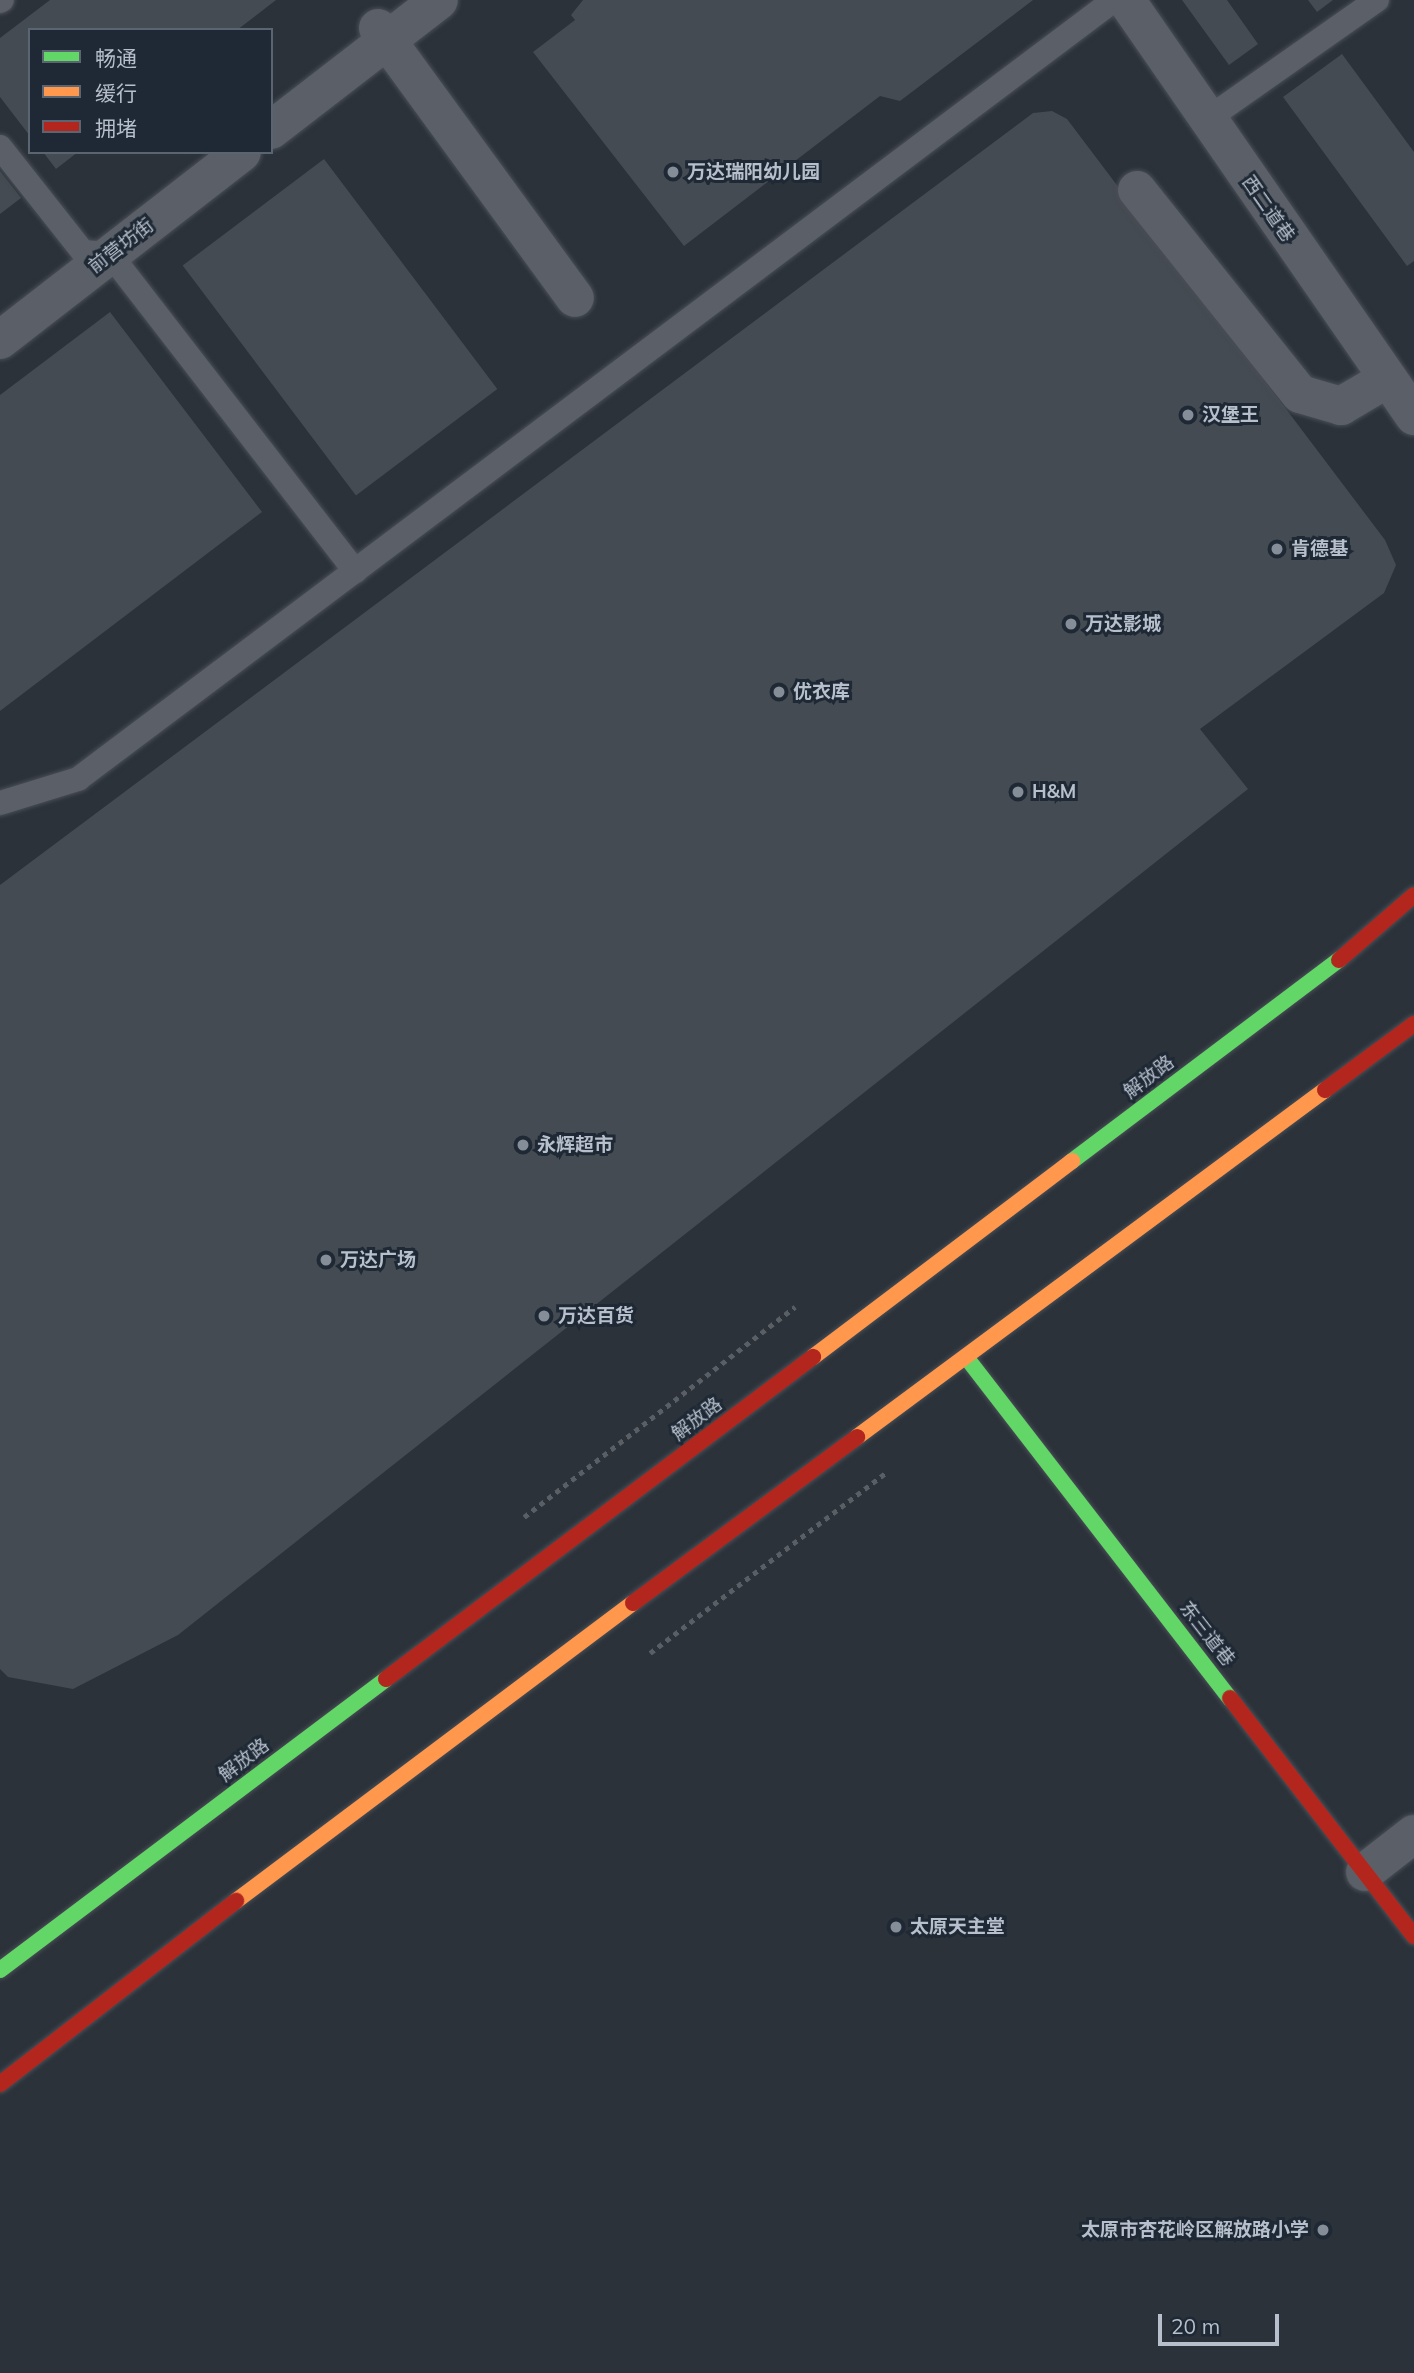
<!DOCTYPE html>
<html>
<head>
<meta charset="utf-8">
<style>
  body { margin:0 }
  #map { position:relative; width:1414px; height:2373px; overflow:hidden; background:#2b323a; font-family:Mulish,"Noto Sans SC",sans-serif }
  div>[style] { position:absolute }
  .building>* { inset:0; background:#454b52; transform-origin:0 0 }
  .path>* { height:4.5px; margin-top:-2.25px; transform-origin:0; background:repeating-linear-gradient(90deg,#595f65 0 5px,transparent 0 10px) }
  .roads { filter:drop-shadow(0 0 2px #494e55) drop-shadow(0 0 2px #494e55) }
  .lane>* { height:24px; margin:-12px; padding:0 12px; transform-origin:12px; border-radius:12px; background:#5b6068 }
  .street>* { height:38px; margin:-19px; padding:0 19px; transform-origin:19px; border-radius:19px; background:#5b6068 }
  .fast>* { height:16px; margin:-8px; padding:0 8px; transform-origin:8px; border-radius:8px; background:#63d668 }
  .slow>* { height:16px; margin:-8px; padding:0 8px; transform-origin:8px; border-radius:8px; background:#ff974d }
  .jam>* { height:16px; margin:-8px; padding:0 8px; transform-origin:8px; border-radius:8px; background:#b3261e }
  .dots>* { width:19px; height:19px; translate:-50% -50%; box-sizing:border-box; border:4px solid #1e2935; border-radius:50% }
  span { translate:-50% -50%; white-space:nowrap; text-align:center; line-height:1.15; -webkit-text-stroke:6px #1e2935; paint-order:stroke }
  .poi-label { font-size:19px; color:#b6bfcb; font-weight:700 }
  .left { translate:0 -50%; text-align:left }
  .right { translate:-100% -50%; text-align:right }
  .street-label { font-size:19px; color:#b6bfcb }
  .legend { position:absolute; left:28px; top:28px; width:245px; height:126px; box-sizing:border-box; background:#1e2935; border:2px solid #5b6571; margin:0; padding:9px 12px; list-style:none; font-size:21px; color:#b6bfcb }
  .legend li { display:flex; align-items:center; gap:14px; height:35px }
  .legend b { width:35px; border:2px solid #5b6571 }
  .scale { position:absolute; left:1158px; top:2314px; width:121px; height:32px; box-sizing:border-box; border:4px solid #b6bfcb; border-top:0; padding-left:9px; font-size:21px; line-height:24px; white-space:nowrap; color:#b6bfcb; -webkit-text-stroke:5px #1e2935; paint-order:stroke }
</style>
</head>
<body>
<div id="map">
  <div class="building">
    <i style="clip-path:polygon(50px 0,276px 0,237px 30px,30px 30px,30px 136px,0 97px,0 38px)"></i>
    <i style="clip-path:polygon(583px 0,1033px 0,900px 101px,880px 96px,684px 246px,533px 52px,575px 20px,571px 15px)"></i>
    <i style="clip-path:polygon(1182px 0,1227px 0,1258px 44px,1229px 65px)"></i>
    <i style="clip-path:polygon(1308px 0,1333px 0,1317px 12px)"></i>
    <i style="clip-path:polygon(1342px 54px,1414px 152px,1414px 261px,1407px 266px,1283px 97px)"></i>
    <i style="clip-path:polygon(1052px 111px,1067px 119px,1385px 540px,1396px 565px,1384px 593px,1200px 729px,1248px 789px,178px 1635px,73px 1689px,8px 1677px,0 1669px,0 885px,1033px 113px)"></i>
    <i style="clip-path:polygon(43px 152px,78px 152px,56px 169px)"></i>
    <i style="left:324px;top:159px;width:288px;height:177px;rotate:53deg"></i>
    <i style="clip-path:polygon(0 171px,21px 198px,0 214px)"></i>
    <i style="clip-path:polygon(110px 312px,262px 512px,0 711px,0 395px)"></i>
  </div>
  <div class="path">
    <i style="left:524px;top:1517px;width:343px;rotate:-37.8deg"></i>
    <i style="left:650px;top:1653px;width:298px;rotate:-37.4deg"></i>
  </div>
  <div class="roads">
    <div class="lane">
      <i style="left:0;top:1px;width:2px;rotate:-27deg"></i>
      <i style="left:1206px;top:120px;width:209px;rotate:-35.1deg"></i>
      <i style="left:0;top:147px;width:134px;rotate:51.7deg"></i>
      <i style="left:83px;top:252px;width:27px;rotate:4deg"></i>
      <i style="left:110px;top:254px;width:401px;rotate:52.3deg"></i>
      <i style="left:0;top:803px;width:82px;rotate:-17.1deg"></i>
      <i style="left:78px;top:779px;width:1296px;rotate:-36.94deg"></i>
    </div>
    <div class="street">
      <i style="left:1126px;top:0;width:506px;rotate:55.3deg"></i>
      <i style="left:378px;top:28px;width:334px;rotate:53.9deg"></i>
      <i style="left:271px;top:130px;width:212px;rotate:-37.7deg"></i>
      <i style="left:1137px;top:190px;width:261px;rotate:51.4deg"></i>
      <i style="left:1300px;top:394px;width:43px;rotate:16.3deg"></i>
      <i style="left:1341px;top:406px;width:53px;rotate:-30.4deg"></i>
      <i style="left:0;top:340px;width:306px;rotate:-37.8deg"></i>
      <i style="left:1365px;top:1872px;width:62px;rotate:-37.8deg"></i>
    </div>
    <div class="fast">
      <i style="left:1072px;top:1161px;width:334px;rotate:-37deg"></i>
      <i style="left:966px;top:1357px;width:431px;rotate:52.3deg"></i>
      <i style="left:0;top:1970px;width:483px;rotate:-37deg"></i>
    </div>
    <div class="slow">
      <i style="left:813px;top:1357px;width:325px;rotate:-37.1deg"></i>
      <i style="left:857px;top:1437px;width:583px;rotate:-36.56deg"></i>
      <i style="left:236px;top:1901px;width:496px;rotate:-36.9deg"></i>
    </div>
    <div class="jam">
      <i style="left:1339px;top:960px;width:99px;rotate:-40.9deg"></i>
      <i style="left:1325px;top:1090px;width:111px;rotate:-36.6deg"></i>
      <i style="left:633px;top:1603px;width:279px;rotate:-36.5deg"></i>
      <i style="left:386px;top:1679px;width:535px;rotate:-37.02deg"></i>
      <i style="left:1230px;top:1698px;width:301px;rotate:52.3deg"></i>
      <i style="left:0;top:2084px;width:299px;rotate:-37.8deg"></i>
    </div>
  </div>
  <div class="dots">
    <i style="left:673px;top:172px;background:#858e98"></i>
    <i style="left:1188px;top:415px;background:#858e98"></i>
    <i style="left:1277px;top:549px;background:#858e98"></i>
    <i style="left:1071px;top:624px;background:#858e98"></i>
    <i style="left:779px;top:692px;background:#858e98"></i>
    <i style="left:1018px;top:792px;background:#858e98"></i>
    <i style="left:523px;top:1145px;background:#858e98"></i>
    <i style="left:326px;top:1260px;background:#858e98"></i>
    <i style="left:544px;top:1316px;background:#858e98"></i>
    <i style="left:896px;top:1927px;background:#858e98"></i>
    <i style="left:1323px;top:2230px;background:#858e98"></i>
  </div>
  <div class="poi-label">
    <span class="left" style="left:687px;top:172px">万达瑞阳幼儿园</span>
    <span class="left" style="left:1202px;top:415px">汉堡王</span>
    <span class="left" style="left:1291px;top:549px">肯德基</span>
    <span class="left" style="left:1085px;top:624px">万达影城</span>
    <span class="left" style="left:793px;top:692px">优衣库</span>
    <span class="left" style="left:1032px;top:792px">H&amp;M</span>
    <span class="left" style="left:537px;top:1145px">永辉超市</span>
    <span class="left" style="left:340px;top:1260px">万达广场</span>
    <span class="left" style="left:558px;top:1316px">万达百货</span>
    <span class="left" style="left:910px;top:1927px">太原天主堂</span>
    <span class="right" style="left:1309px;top:2230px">太原市杏花岭区解放路小学</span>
  </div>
  <div class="street-label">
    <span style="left:1268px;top:209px;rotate:55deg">西二道巷</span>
    <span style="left:121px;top:246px;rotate:-38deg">前营坊街</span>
    <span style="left:1149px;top:1077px;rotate:-37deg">解放路</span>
    <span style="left:697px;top:1419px;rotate:-37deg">解放路</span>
    <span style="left:1207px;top:1634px;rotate:52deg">东三道巷</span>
    <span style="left:244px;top:1760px;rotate:-37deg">解放路</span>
  </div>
  <ul class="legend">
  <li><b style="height:9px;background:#63d668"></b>畅通</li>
  <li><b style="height:9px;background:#ff974d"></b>缓行</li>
  <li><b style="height:9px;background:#b3261e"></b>拥堵</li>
  </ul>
  <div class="scale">20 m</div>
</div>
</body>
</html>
